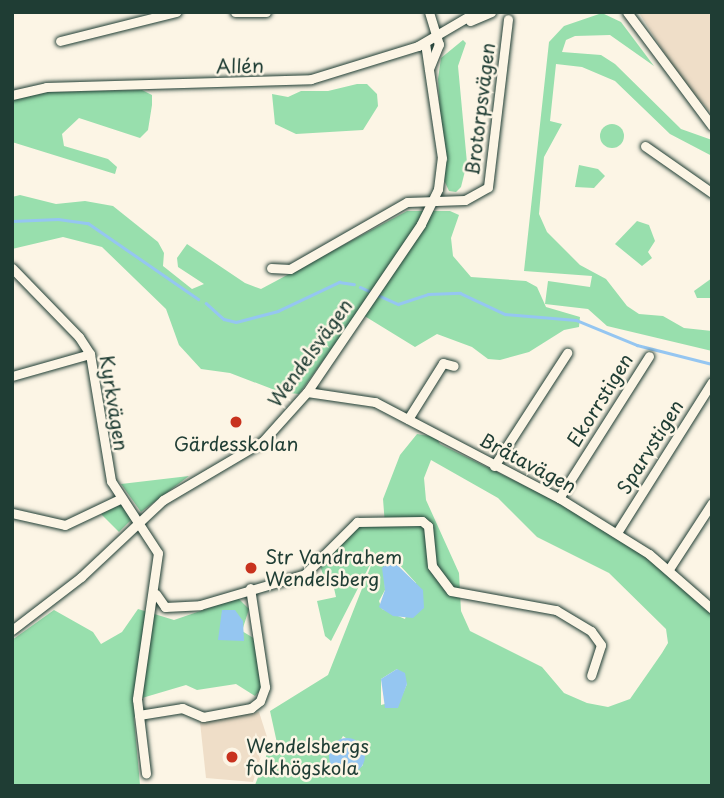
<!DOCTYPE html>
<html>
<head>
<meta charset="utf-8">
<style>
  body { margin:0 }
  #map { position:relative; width:724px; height:798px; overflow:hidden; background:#fcf5e5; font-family:"Playpen Sans",sans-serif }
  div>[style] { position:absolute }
  .built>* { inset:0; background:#efdec8 }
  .green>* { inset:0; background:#98dfad }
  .round { border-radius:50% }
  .water>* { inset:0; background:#95c6f1 }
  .stream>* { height:2.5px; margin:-1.25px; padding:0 1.25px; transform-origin:1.25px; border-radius:1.25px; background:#95c6f1 }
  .roads { filter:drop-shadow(0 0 2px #1f3d34) drop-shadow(0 0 2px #1f3d34) }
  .minor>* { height:9px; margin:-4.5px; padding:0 4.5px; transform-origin:4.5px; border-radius:4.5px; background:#fcf5e5 }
  .dots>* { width:19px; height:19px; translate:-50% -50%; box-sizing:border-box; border:4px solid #fcf5e5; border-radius:50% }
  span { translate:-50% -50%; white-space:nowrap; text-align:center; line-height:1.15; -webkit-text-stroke:5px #fcf5e5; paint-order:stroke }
  .street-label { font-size:19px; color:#1f3d34 }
  .poi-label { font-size:19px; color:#1f3d34 }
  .left { translate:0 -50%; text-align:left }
  .frame { position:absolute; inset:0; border:14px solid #1f3d34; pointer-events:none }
</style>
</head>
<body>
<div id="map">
  <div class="built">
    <i style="clip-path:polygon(712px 12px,712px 114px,681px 79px,639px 13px)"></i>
    <i style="clip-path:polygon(259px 712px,267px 737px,253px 782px,206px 778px,200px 722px)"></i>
  </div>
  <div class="green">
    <i style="clip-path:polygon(602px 13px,621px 22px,654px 66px,610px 35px,575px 36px,566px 40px,562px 52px,601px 55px,615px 64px,681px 129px,712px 140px,712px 156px,670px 134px,615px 81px,582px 67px,556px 64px,550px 121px,562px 124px,544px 157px,539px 214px,547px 232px,580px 265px,606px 279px,627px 306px,639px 314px,663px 316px,684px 328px,712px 331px,712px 351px,607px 326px,588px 309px,545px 304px,548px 281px,590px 287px,592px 276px,524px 271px,549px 42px,564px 26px)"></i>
    <i style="clip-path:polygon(463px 40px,466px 43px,458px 66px,467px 163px,461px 187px,456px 192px,449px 191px,444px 180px,438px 79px,441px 58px)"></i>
    <i style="clip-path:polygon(357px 84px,367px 84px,377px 94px,378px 106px,363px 130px,296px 134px,275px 124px,272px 94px,288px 97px,301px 91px,328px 91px)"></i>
    <i style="clip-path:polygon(142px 90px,152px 95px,152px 105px,148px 130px,140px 138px,79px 118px,62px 134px,64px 146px,108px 159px,117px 167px,115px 174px,12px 142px,12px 99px,49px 92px)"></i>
    <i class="round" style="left:600px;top:124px;width:24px;height:24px"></i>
    <i style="clip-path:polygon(579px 165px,598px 169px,605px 176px,594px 188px,575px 187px)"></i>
    <i style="clip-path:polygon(20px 195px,56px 204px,85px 201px,113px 206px,158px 242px,164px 253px,163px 266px,192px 289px,204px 284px,178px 267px,177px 258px,187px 244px,245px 283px,261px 289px,407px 211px,450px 211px,459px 215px,451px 238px,453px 256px,471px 277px,526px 281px,537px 287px,546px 307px,580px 317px,579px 327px,564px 330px,529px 352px,500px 360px,488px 359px,472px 347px,437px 334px,415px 347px,358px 312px,299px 394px,280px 392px,230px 373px,201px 369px,179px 345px,166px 309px,102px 247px,63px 237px,12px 249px,12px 197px)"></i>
    <i style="clip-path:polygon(637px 221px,649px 225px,655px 241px,648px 252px,652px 258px,642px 266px,615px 244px)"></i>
    <i style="clip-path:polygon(712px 278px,712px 298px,697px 298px,694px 291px)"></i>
    <i style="clip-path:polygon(evenodd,417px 434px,436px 437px,440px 444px,572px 509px,664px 568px,712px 614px,712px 786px,12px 786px,12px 640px,54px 610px,93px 632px,101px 644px,122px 632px,138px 609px,174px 620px,238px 598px,249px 609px,242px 631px,255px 639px,262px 688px,255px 696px,236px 684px,197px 690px,186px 685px,142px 698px,134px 718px,140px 785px,255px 785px,267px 754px,277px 743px,270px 711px,328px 675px,376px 553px,331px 641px,325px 636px,317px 601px,336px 597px,331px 575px,324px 577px,320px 566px,351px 532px,362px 525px,385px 525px,383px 499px,400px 455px,417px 434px,431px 460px,498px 498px,537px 537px,609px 573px,666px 629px,668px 643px,662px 653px,630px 699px,608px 707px,587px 703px,564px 693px,542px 667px,470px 631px,461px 611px,459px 573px,426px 500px,424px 478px,431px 460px,417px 434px,397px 562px,416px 583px,405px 619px,382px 609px,379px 601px,385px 590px,384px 563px,397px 562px,417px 434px,397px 669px,407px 684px,400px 700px,381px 705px,381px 679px,397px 669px,417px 434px,343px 736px,362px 749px,363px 765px,352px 775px,337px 771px,330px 759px,343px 736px)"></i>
    <i style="clip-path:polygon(189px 476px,141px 512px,121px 484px)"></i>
    <i style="clip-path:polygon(121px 504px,133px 518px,119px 532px,101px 514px)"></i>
  </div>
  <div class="water">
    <i style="clip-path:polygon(392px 560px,423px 590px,424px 608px,413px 618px,393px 616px,379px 607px,385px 590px,382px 568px)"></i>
    <i style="clip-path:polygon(222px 610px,235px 610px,243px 621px,244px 641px,218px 640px)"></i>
    <i style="clip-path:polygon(397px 669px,405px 673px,407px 684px,398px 708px,385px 708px,381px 679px)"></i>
    <i class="round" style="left:329px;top:738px;width:36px;height:36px"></i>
  </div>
  <div class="stream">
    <i style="left:12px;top:221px;width:46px;rotate:-2.5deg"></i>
    <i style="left:58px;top:219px;width:30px;rotate:8deg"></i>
    <i style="left:88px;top:223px;width:134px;rotate:34.6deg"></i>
    <i style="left:360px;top:287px;width:42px;rotate:24.1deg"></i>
    <i style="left:398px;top:304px;width:32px;rotate:-18deg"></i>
    <i style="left:428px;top:294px;width:32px;rotate:-2deg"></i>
    <i style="left:460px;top:293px;width:50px;rotate:25deg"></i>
    <i style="left:505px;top:314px;width:71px;rotate:4.8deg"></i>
    <i style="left:576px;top:320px;width:66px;rotate:22.3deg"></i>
    <i style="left:637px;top:345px;width:77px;rotate:14.2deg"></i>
    <i style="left:206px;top:303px;width:24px;rotate:42deg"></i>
    <i style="left:224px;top:319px;width:12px;rotate:14deg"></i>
    <i style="left:236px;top:322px;width:43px;rotate:-14.7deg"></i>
    <i style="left:278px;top:311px;width:68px;rotate:-25.4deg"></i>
    <i style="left:339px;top:282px;width:15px;rotate:8deg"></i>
  </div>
  <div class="roads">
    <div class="minor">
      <i style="left:235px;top:12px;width:31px"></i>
      <i style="left:429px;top:12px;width:34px;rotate:73deg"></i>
      <i style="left:439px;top:44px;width:27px;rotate:112deg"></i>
      <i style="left:627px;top:12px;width:142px;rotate:53.3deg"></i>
      <i style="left:470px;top:21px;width:23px;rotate:-23deg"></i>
      <i style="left:60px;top:41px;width:120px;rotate:-14deg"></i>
      <i style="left:12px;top:95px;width:35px;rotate:-13deg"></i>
      <i style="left:46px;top:87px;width:265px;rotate:-1.7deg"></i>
      <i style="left:311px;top:79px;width:112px;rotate:-17.1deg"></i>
      <i style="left:418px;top:46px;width:67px;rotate:-30.4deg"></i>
      <i style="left:645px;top:146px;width:82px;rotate:35deg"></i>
      <i style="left:12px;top:268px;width:96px;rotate:45.8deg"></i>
      <i style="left:79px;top:337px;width:20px;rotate:57deg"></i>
      <i style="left:90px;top:354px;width:129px;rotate:80.6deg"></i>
      <i style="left:111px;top:481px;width:86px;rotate:56.9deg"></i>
      <i style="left:158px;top:553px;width:148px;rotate:98.2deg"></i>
      <i style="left:137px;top:699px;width:75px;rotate:83.1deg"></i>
      <i style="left:271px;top:268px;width:19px;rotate:3deg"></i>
      <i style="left:290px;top:269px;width:135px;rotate:-29.8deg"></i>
      <i style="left:407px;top:202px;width:58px;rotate:-2deg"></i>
      <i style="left:465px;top:200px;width:26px;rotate:-29deg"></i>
      <i style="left:488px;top:187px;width:169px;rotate:-83.2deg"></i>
      <i style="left:12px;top:376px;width:81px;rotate:-15.8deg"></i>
      <i style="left:307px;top:392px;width:69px;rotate:8.4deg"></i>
      <i style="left:375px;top:402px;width:208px;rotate:27.6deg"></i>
      <i style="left:559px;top:498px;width:106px;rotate:31.9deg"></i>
      <i style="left:649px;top:554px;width:84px;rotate:41.1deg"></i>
      <i style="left:408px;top:419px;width:66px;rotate:-58deg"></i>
      <i style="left:443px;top:363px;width:11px;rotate:15deg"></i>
      <i style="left:494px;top:466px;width:135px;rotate:-57.1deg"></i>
      <i style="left:559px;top:498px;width:168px;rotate:-57.6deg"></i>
      <i style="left:12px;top:513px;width:54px;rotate:12.8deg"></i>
      <i style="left:65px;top:525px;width:61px;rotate:-25.3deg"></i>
      <i style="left:618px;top:531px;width:176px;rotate:-57.8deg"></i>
      <i style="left:669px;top:569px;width:79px;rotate:-56.9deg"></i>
      <i style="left:156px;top:594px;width:16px;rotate:55deg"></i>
      <i style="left:165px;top:607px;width:35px;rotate:-3deg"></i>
      <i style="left:200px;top:605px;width:109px;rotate:-16.4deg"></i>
      <i style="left:305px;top:574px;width:74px;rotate:-45deg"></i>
      <i style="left:357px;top:522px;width:65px;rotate:-0.9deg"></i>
      <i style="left:422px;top:521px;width:8px;rotate:40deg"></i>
      <i style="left:428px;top:526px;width:40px;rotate:84.3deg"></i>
      <i style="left:432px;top:566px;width:31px;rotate:53deg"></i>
      <i style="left:451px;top:591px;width:107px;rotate:10.3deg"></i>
      <i style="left:556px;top:610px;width:41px;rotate:31deg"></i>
      <i style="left:591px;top:631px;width:17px;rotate:54deg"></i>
      <i style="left:601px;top:645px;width:32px;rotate:108deg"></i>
      <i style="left:12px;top:630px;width:87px;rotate:-37.5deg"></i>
      <i style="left:81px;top:577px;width:112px;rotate:-43.2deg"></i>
      <i style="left:163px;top:500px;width:116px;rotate:-30.5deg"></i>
      <i style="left:263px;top:441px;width:66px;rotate:-48.1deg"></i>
      <i style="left:307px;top:392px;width:203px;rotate:-55.8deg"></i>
      <i style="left:421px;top:224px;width:39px;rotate:-64deg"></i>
      <i style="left:438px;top:189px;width:31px;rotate:-83deg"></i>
      <i style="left:442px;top:158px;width:116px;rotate:-98.4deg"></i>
      <i style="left:139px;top:715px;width:44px;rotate:-9.2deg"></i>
      <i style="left:182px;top:708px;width:23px;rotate:23deg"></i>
      <i style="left:203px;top:717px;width:49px;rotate:-10.6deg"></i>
      <i style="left:251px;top:708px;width:11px;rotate:-38deg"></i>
      <i style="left:260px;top:701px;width:15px;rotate:-70deg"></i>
      <i style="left:265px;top:687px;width:100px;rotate:-98.6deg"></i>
    </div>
  </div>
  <div class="dots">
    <i style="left:236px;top:422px;background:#c8321e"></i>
    <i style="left:251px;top:568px;background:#c8321e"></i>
    <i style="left:232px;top:757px;background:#c8321e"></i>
  </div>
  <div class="street-label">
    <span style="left:240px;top:66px;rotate:-1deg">Allén</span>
    <span style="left:480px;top:109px;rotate:-83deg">Brotorpsvägen</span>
    <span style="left:310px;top:353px;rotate:-54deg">Wendelsvägen</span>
    <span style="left:600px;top:400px;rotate:-58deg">Ekorrstigen</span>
    <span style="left:114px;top:403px;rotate:81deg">Kyrkvägen</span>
    <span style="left:650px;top:447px;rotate:-58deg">Sparvstigen</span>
    <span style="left:528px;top:463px;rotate:28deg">Bråtavägen</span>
  </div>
  <div class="poi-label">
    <span style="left:236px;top:444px">Gärdesskolan</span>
    <span class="left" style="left:265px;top:568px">Str Vandrahem<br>Wendelsberg</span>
    <span class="left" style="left:246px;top:757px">Wendelsbergs<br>folkhögskola</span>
  </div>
  <div class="frame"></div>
</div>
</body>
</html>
